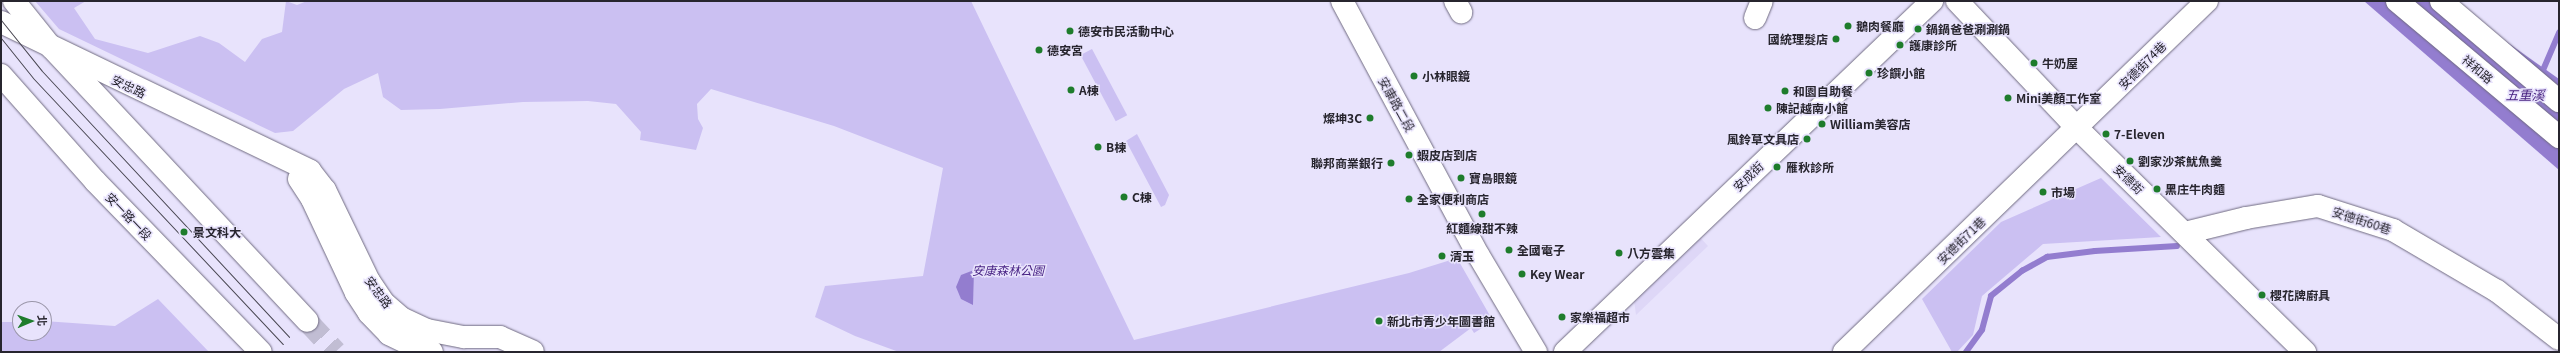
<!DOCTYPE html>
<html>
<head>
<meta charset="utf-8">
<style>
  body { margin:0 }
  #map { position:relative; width:2560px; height:353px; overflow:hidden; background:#e8e3fc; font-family:Georgia,"Noto Sans TC",serif }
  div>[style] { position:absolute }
  .built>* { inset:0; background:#ded7f7 }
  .green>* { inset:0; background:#cbc0f2; transform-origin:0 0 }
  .water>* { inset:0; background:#937dcf }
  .stream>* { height:5.5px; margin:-2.75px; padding:0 2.75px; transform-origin:2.75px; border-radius:2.75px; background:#937dcf }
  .minor-tunnel>* { height:22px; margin-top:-11px; transform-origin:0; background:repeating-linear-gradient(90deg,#c1bdd3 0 22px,transparent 0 33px) }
  .roads { filter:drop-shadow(0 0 1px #706b81) drop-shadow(0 0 1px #706b81) }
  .minor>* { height:22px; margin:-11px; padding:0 11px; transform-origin:11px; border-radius:11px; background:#fff }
  .major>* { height:22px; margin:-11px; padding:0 11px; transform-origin:11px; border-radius:11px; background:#fff }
  .tram>* { height:1px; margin:-0.5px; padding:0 0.5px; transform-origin:0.5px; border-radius:0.5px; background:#484651 }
  .dots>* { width:11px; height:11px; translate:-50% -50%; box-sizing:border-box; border:2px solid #e8e3fc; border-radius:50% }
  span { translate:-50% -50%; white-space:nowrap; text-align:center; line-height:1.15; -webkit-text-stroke:3px #e8e3fc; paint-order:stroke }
  .poi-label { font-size:12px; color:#27252e; font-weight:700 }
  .left { translate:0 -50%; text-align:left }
  .right { translate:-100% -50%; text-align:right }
  .street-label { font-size:12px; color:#27252e }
  .park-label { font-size:12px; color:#492485; font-style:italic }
  .water-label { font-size:13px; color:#431c7d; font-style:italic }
  .frame { position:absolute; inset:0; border:2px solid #27252e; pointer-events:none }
  .north { position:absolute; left:12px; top:301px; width:40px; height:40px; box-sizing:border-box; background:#e8e3fc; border:1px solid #9b97aa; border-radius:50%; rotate:88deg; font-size:11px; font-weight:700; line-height:16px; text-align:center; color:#27252e }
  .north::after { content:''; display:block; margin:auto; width:14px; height:18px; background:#1e7c2c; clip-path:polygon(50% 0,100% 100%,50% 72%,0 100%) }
</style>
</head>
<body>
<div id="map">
  <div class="built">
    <i style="clip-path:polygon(1695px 232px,1708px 246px,1636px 315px,1633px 293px)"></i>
  </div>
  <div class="green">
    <i style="clip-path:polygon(35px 1px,86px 1px,74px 8px,95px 39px,148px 53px,200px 36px,219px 43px,245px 62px,262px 39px,282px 32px,286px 1px,297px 5px,307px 1px,971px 1px,1134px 340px,1409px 273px,1457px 258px,1493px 321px,1474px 333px,1471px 328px,1439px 352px,899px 352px,855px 336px,815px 317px,825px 286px,923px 276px,943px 168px,834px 126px,711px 89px,697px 104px,698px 119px,703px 128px,696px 150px,640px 140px,641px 132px,616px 104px,588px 101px,523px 102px,440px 109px,401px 110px,383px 97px,378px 73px,344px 89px,293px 131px,275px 133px,59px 29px)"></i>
    <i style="left:1092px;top:49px;width:75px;height:13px;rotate:62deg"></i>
    <i style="clip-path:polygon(1137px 134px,1169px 195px,1165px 205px,1161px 207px,1126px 141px)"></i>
    <i style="clip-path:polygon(2101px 178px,2161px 237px,2043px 244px,1982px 296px,1973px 335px,1957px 352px,1952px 352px,1922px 299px,2001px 222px)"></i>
    <i style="clip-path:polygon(158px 299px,209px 352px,1px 352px,1px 322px,20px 322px,20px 333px,44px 333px,44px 321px,115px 326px)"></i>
  </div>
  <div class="water">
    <i style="clip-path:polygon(2364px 1px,2449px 1px,2559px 79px,2559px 170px)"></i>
    <i style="clip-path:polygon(974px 270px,973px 305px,961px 299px,956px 287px,961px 275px)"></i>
  </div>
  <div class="stream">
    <i style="left:2541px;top:75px;width:46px;rotate:-66.8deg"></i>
    <i style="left:1966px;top:352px;width:27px;rotate:-54deg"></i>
    <i style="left:1982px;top:330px;width:35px;rotate:-75deg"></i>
    <i style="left:1991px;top:296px;width:40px;rotate:-39deg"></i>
    <i style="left:2022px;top:271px;width:29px;rotate:-29deg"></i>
    <i style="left:2047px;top:257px;width:48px;rotate:-7.1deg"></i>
    <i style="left:2095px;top:251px;width:82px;rotate:-3.5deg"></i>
  </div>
  <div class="minor-tunnel">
    <i style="left:307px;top:321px;width:42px;rotate:46.9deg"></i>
  </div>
  <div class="roads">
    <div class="minor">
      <i style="left:14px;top:1px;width:59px;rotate:51.2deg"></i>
      <i style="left:51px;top:47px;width:375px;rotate:46.9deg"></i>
      <i style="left:1455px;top:1px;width:13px;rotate:61deg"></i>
      <i style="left:1957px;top:1px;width:175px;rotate:46.6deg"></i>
      <i style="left:2077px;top:128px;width:320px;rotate:44.5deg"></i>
      <i style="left:1755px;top:18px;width:18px;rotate:-68deg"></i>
      <i style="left:1px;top:22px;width:343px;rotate:25.7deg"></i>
      <i style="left:310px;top:171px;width:24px;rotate:52deg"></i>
      <i style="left:325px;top:190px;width:101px;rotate:64.2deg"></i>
      <i style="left:369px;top:281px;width:27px;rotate:56deg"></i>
      <i style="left:384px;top:303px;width:23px;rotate:41deg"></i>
      <i style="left:401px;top:318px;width:29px;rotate:25deg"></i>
      <i style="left:427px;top:330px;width:38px;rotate:11deg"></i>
      <i style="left:464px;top:337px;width:36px"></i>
      <i style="left:500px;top:337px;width:36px;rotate:24deg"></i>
      <i style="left:1px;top:75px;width:142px;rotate:48.4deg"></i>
      <i style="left:95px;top:181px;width:238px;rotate:45.9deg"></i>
      <i style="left:299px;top:179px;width:24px;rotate:57deg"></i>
      <i style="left:312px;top:199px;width:104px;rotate:64.9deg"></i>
      <i style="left:356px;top:293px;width:24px;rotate:57deg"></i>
      <i style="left:369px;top:313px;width:29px;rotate:46deg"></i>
      <i style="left:389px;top:334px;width:37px;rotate:26deg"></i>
      <i style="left:422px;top:350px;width:10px;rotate:11deg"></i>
      <i style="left:2185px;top:233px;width:63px;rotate:-13.8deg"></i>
      <i style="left:2246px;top:218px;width:73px;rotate:-9.5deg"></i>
      <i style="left:2318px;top:206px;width:79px;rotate:17.7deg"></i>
      <i style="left:2393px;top:230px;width:121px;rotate:30.4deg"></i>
      <i style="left:2497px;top:291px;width:78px;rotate:37.7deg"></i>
      <i style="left:1565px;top:352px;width:508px;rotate:-43.72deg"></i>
      <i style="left:1844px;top:352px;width:505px;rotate:-44.04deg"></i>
    </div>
    <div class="major">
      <i style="left:1342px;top:1px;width:289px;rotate:61.8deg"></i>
      <i style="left:1479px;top:256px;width:112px;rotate:59.3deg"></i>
      <i style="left:2397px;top:1px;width:212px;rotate:40deg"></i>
      <i style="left:2441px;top:1px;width:155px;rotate:40.3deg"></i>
    </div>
  </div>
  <div class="tram">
    <i style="left:1px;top:20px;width:65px;rotate:51.2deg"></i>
    <i style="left:42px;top:71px;width:363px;rotate:47.1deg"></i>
    <i style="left:1px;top:38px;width:51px;rotate:51.3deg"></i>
    <i style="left:33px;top:78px;width:365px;rotate:46.8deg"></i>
  </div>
  <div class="dots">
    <i style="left:1848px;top:26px;background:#1e7c2c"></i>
    <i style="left:1918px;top:29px;background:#1e7c2c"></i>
    <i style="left:1070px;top:31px;background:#1e7c2c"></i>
    <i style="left:1836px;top:39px;background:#1e7c2c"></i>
    <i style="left:1900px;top:45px;background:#1e7c2c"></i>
    <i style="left:1039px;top:50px;background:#1e7c2c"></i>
    <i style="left:2034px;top:63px;background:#1e7c2c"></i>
    <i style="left:1869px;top:73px;background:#1e7c2c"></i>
    <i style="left:1414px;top:76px;background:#1e7c2c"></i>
    <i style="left:1071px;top:90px;background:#1e7c2c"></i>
    <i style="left:1785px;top:91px;background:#1e7c2c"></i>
    <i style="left:2008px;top:98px;background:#1e7c2c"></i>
    <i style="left:1768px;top:108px;background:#1e7c2c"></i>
    <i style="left:1370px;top:118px;background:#1e7c2c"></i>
    <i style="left:1822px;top:124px;background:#1e7c2c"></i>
    <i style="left:2106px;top:134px;background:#1e7c2c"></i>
    <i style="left:1807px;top:139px;background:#1e7c2c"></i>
    <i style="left:1098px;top:147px;background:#1e7c2c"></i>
    <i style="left:1409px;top:155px;background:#1e7c2c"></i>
    <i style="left:2130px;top:161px;background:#1e7c2c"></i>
    <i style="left:1391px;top:163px;background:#1e7c2c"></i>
    <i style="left:1777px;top:167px;background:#1e7c2c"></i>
    <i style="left:1461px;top:178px;background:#1e7c2c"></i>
    <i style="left:2157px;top:189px;background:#1e7c2c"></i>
    <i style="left:2043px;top:192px;background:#1e7c2c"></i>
    <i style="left:1124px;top:197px;background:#1e7c2c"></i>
    <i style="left:1409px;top:199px;background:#1e7c2c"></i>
    <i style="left:1482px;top:214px;background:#1e7c2c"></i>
    <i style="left:184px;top:232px;background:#1e7c2c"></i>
    <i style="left:1509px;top:250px;background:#1e7c2c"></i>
    <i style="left:1619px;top:253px;background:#1e7c2c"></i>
    <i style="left:1442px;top:256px;background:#1e7c2c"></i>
    <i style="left:1522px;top:274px;background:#1e7c2c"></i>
    <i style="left:2262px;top:295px;background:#1e7c2c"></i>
    <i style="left:1562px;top:317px;background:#1e7c2c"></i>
    <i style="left:1379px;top:321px;background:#1e7c2c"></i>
  </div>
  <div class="poi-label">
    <span class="left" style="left:1856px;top:26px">鵝肉餐廳</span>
    <span class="left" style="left:1926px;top:29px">鍋鍋爸爸涮涮鍋</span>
    <span class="left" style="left:1078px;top:31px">德安市民活動中心</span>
    <span class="right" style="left:1828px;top:39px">國統理髮店</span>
    <span class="left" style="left:1909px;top:45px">護康診所</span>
    <span class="left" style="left:1047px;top:50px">德安宮</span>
    <span class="left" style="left:2042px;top:63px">牛奶屋</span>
    <span class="left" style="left:1877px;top:73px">珍饌小館</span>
    <span class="left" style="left:1422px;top:76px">小林眼鏡</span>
    <span class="left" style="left:1079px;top:90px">A棟</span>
    <span class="left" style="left:1793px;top:91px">和園自助餐</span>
    <span class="left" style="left:2016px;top:98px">Mini美顏工作室</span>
    <span class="left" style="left:1776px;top:108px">陳記越南小館</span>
    <span class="right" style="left:1362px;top:118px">燦坤3C</span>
    <span class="left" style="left:1830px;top:124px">William美容店</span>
    <span class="left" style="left:2114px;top:134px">7-Eleven</span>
    <span class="right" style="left:1799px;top:139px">風鈴草文具店</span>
    <span class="left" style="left:1106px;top:147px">B棟</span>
    <span class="left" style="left:1417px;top:155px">蝦皮店到店</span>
    <span class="left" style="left:2138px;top:161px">劉家沙茶魷魚羹</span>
    <span class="right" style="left:1383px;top:163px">聯邦商業銀行</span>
    <span class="left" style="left:1786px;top:167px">雁秋診所</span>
    <span class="left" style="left:1469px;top:178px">寶島眼鏡</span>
    <span class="left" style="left:2165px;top:189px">黑庄牛肉麵</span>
    <span class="left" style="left:2051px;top:192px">市場</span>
    <span class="left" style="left:1132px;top:197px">C棟</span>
    <span class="left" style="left:1417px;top:199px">全家便利商店</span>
    <span style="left:1482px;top:228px">紅麵線甜不辣</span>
    <span class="left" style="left:193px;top:232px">景文科大</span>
    <span class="left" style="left:1517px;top:250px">全國電子</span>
    <span class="left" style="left:1627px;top:253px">八方雲集</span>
    <span class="left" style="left:1450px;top:256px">清玉</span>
    <span class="left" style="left:1530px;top:274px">Key Wear</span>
    <span class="left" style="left:2270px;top:295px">櫻花牌廚具</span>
    <span class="left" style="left:1570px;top:317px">家樂福超市</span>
    <span class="left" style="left:1387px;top:321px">新北市青少年圖書館</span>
  </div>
  <div class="street-label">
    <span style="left:2142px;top:65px;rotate:-45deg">安德街74巷</span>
    <span style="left:2478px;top:69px;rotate:40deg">祥和路</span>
    <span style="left:129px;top:86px;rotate:26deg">安忠路</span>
    <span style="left:1397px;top:104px;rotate:61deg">安康路二段</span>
    <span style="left:1748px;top:176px;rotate:-44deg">安成街</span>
    <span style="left:2129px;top:179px;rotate:44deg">安德街</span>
    <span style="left:129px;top:216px;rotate:46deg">安一路一段</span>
    <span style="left:2362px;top:220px;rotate:18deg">安德街60巷</span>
    <span style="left:1961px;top:240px;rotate:-44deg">安德街71巷</span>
    <span style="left:379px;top:292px;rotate:54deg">安忠路</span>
  </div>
  <div class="park-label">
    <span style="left:1008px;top:270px">安康森林公園</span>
  </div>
  <div class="water-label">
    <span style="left:2525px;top:95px">五重溪</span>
  </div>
  <div class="frame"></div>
  <div class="north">北</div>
</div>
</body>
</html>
